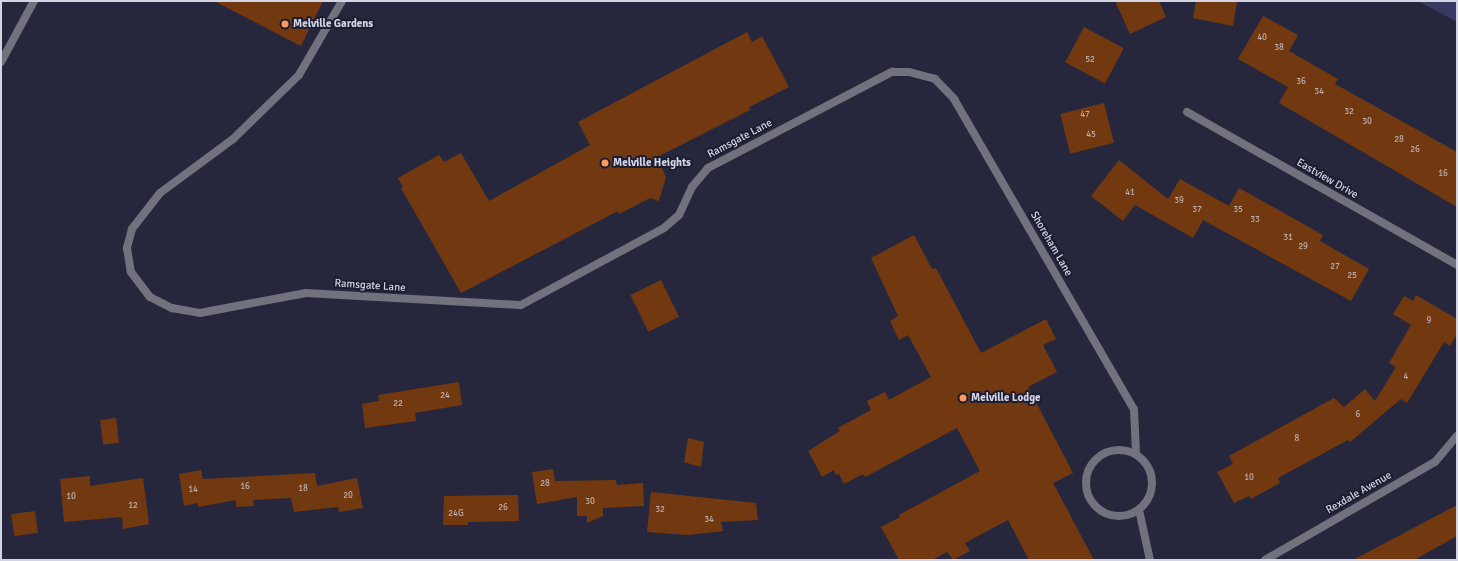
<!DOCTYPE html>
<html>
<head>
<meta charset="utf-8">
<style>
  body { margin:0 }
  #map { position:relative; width:1458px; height:561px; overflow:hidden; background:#26273d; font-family:Signika,sans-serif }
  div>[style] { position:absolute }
  .green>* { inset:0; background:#383a62 }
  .building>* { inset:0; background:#723911; transform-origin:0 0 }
  .service>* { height:8px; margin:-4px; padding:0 4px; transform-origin:4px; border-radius:4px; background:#71727e }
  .service>.ring { margin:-4px; padding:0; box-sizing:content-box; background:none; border:8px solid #71727e; border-radius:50% }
  .minor>* { height:8px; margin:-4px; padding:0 4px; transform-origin:4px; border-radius:4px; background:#71727e }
  .dots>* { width:11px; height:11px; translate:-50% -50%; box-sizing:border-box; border:2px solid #1c1d32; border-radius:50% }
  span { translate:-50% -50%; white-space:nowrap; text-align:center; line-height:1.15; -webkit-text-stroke:4px #1c1d32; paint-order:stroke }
  .number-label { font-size:9px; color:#bbaeaf }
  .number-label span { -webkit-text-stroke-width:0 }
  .poi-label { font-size:11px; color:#d3d5e4; font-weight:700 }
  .left { translate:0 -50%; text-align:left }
  .street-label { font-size:11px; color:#d3d5e4 }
  .frame { position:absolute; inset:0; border:2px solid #d3d5e4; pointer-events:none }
</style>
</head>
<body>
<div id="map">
  <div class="green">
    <i style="clip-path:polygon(1418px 1px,1457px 1px,1457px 22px)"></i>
  </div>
  <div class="building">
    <i style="clip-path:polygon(214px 1px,323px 1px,301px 46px)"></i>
    <i style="clip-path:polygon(1115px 1px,1159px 1px,1166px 17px,1130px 34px)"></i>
    <i style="clip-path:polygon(1196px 1px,1237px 1px,1233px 26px,1193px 18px)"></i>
    <i style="clip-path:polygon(1263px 16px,1298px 35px,1289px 51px,1338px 79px,1335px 84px,1457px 152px,1457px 207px,1279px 103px,1288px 87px,1238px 59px)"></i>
    <i style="left:1084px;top:27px;width:45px;height:40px;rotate:28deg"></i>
    <i style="clip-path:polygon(747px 32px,752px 42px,762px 36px,789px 87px,749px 107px,750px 110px,657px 157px,666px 177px,659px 201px,650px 198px,619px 214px,618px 211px,461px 293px,401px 188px,403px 187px,398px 178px,439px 155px,444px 162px,461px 153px,489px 201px,590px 145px,578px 122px)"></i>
    <i style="left:1104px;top:103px;width:41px;height:45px;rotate:76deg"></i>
    <i style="clip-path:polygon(1119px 160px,1168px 199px,1180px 179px,1229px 206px,1239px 188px,1323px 235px,1320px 241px,1369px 269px,1351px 301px,1203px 220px,1193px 238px,1135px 205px,1123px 221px,1091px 196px)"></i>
    <i style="clip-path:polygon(914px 235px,932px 269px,936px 268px,981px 353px,1046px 319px,1056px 339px,1043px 345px,1057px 372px,1028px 387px,1073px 473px,1053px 483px,1094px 560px,1029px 560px,1008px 520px,965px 543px,970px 551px,953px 560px,947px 552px,932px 560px,899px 560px,881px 527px,900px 517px,899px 515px,980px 471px,957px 428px,865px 477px,863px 474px,844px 484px,839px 474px,836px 475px,834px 470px,822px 477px,808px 451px,840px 431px,838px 428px,871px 410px,867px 401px,885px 392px,889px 400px,931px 377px,908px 335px,899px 340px,890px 321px,898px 316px,871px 258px)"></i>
    <i style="left:661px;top:280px;width:41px;height:34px;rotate:64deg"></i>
    <i style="clip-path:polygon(1416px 295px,1457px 319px,1457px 334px,1450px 346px,1444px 342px,1407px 403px,1401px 399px,1350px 442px,1348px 440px,1278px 478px,1280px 483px,1251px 499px,1249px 496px,1234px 503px,1217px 472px,1233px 464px,1229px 456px,1334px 398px,1344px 407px,1365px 389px,1375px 401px,1396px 367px,1389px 363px,1411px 325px,1393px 314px,1404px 296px,1413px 301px)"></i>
    <i style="clip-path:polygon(459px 382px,462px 405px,415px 413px,416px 421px,365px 428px,362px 404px,379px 401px,378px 395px)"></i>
    <i style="left:116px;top:418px;width:25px;height:16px;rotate:83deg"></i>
    <i style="clip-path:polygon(688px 438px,704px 442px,701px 467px,684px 462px)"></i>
    <i style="clip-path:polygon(553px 469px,555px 481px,616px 480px,617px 485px,643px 483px,644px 506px,603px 508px,603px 516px,587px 523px,587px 516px,577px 516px,577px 497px,537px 504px,532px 472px)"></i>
    <i style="clip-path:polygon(201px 470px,203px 479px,315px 473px,317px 486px,357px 478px,363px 508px,339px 512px,338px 507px,294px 512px,291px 498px,253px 500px,254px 506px,236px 507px,236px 500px,198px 507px,198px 503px,184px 506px,179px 474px)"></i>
    <i style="clip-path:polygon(90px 476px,90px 486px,143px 478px,149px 524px,123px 529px,122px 517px,64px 522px,60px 479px)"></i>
    <i style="clip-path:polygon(651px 492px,756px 503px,758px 520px,721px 522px,723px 531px,687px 535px,647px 532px)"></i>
    <i style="clip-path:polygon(518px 495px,519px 521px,468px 522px,468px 525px,443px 525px,444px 496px)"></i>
    <i style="clip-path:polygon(1457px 505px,1457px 536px,1414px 560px,1353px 560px)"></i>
    <i style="left:35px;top:511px;width:22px;height:24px;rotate:82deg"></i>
  </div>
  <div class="service">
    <i style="left:342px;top:1px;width:86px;rotate:120.2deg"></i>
    <i style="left:299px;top:75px;width:92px;rotate:135.9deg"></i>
    <i style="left:233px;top:139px;width:91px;rotate:143.5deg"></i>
    <i style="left:160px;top:193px;width:46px;rotate:127.9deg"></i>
    <i style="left:132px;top:229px;width:20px;rotate:105deg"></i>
    <i style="left:127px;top:248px;width:24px;rotate:81deg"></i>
    <i style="left:131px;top:272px;width:31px;rotate:53deg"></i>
    <i style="left:150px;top:297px;width:25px;rotate:27deg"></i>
    <i style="left:172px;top:308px;width:28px;rotate:10deg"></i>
    <i style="left:200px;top:313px;width:108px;rotate:-10.7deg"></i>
    <i style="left:306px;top:293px;width:215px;rotate:3.2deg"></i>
    <i style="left:521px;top:305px;width:162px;rotate:-28.3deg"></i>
    <i style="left:664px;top:228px;width:20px;rotate:-41deg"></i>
    <i style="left:679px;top:215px;width:31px;rotate:-65deg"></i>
    <i style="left:692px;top:187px;width:25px;rotate:-50deg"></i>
    <i style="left:708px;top:168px;width:208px;rotate:-27.6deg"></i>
    <i style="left:892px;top:72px;width:17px"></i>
    <i style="left:909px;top:72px;width:27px;rotate:15deg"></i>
    <i style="left:935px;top:79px;width:28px;rotate:46deg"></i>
    <i style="left:954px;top:99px;width:358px;rotate:59.9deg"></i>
    <i style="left:1134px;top:409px;width:44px;rotate:87.4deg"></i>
    <i class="ring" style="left:1086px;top:450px;width:58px;height:58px"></i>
    <i style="left:1139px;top:510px;width:51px;rotate:77.6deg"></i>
  </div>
  <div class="minor">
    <i style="left:1px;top:62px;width:69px;rotate:-61.6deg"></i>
    <i style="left:1187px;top:112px;width:310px;rotate:29.5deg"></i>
    <i style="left:1265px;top:560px;width:196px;rotate:-30deg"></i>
    <i style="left:1435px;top:462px;width:34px;rotate:-50deg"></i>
  </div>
  <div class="dots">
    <i style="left:285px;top:24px;background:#ff9b5a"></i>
    <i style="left:605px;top:163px;background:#ff9b5a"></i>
    <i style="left:963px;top:398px;background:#ff9b5a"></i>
  </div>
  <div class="number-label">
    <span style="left:1262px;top:38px">40</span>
    <span style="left:1279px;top:48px">38</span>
    <span style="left:1090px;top:60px">52</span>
    <span style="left:1301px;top:82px">36</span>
    <span style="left:1319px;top:92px">34</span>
    <span style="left:1349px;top:112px">32</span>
    <span style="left:1085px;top:115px">47</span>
    <span style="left:1367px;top:122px">30</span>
    <span style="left:1091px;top:135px">45</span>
    <span style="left:1399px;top:140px">28</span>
    <span style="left:1415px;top:150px">26</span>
    <span style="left:1443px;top:174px">16</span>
    <span style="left:1130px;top:193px">41</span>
    <span style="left:1179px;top:201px">39</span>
    <span style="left:1197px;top:210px">37</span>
    <span style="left:1238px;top:210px">35</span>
    <span style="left:1255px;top:220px">33</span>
    <span style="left:1288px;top:238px">31</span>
    <span style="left:1303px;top:247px">29</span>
    <span style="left:1335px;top:267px">27</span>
    <span style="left:1352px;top:276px">25</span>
    <span style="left:1429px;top:321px">9</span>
    <span style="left:1406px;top:377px">4</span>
    <span style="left:445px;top:396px">24</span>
    <span style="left:398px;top:404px">22</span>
    <span style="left:1358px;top:415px">6</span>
    <span style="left:1297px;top:439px">8</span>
    <span style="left:1249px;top:478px">10</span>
    <span style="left:545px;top:484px">28</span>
    <span style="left:245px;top:487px">16</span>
    <span style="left:303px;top:489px">18</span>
    <span style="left:193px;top:490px">14</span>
    <span style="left:348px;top:496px">20</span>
    <span style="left:71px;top:497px">10</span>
    <span style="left:590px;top:502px">30</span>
    <span style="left:133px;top:506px">12</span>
    <span style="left:503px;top:508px">26</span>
    <span style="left:660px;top:510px">32</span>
    <span style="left:456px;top:514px">24G</span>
    <span style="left:709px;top:520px">34</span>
  </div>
  <div class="poi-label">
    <span class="left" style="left:293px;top:24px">Melville Gardens</span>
    <span class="left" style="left:613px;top:163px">Melville Heights</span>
    <span class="left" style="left:971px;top:398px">Melville Lodge</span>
  </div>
  <div class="street-label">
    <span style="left:740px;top:139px;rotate:-28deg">Ramsgate Lane</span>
    <span style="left:1327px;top:179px;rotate:30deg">Eastview Drive</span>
    <span style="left:1051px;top:244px;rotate:60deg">Shoreham Lane</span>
    <span style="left:370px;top:286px;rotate:4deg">Ramsgate Lane</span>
    <span style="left:1359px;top:493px;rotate:-30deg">Rexdale Avenue</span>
  </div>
  <div class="frame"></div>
</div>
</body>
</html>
